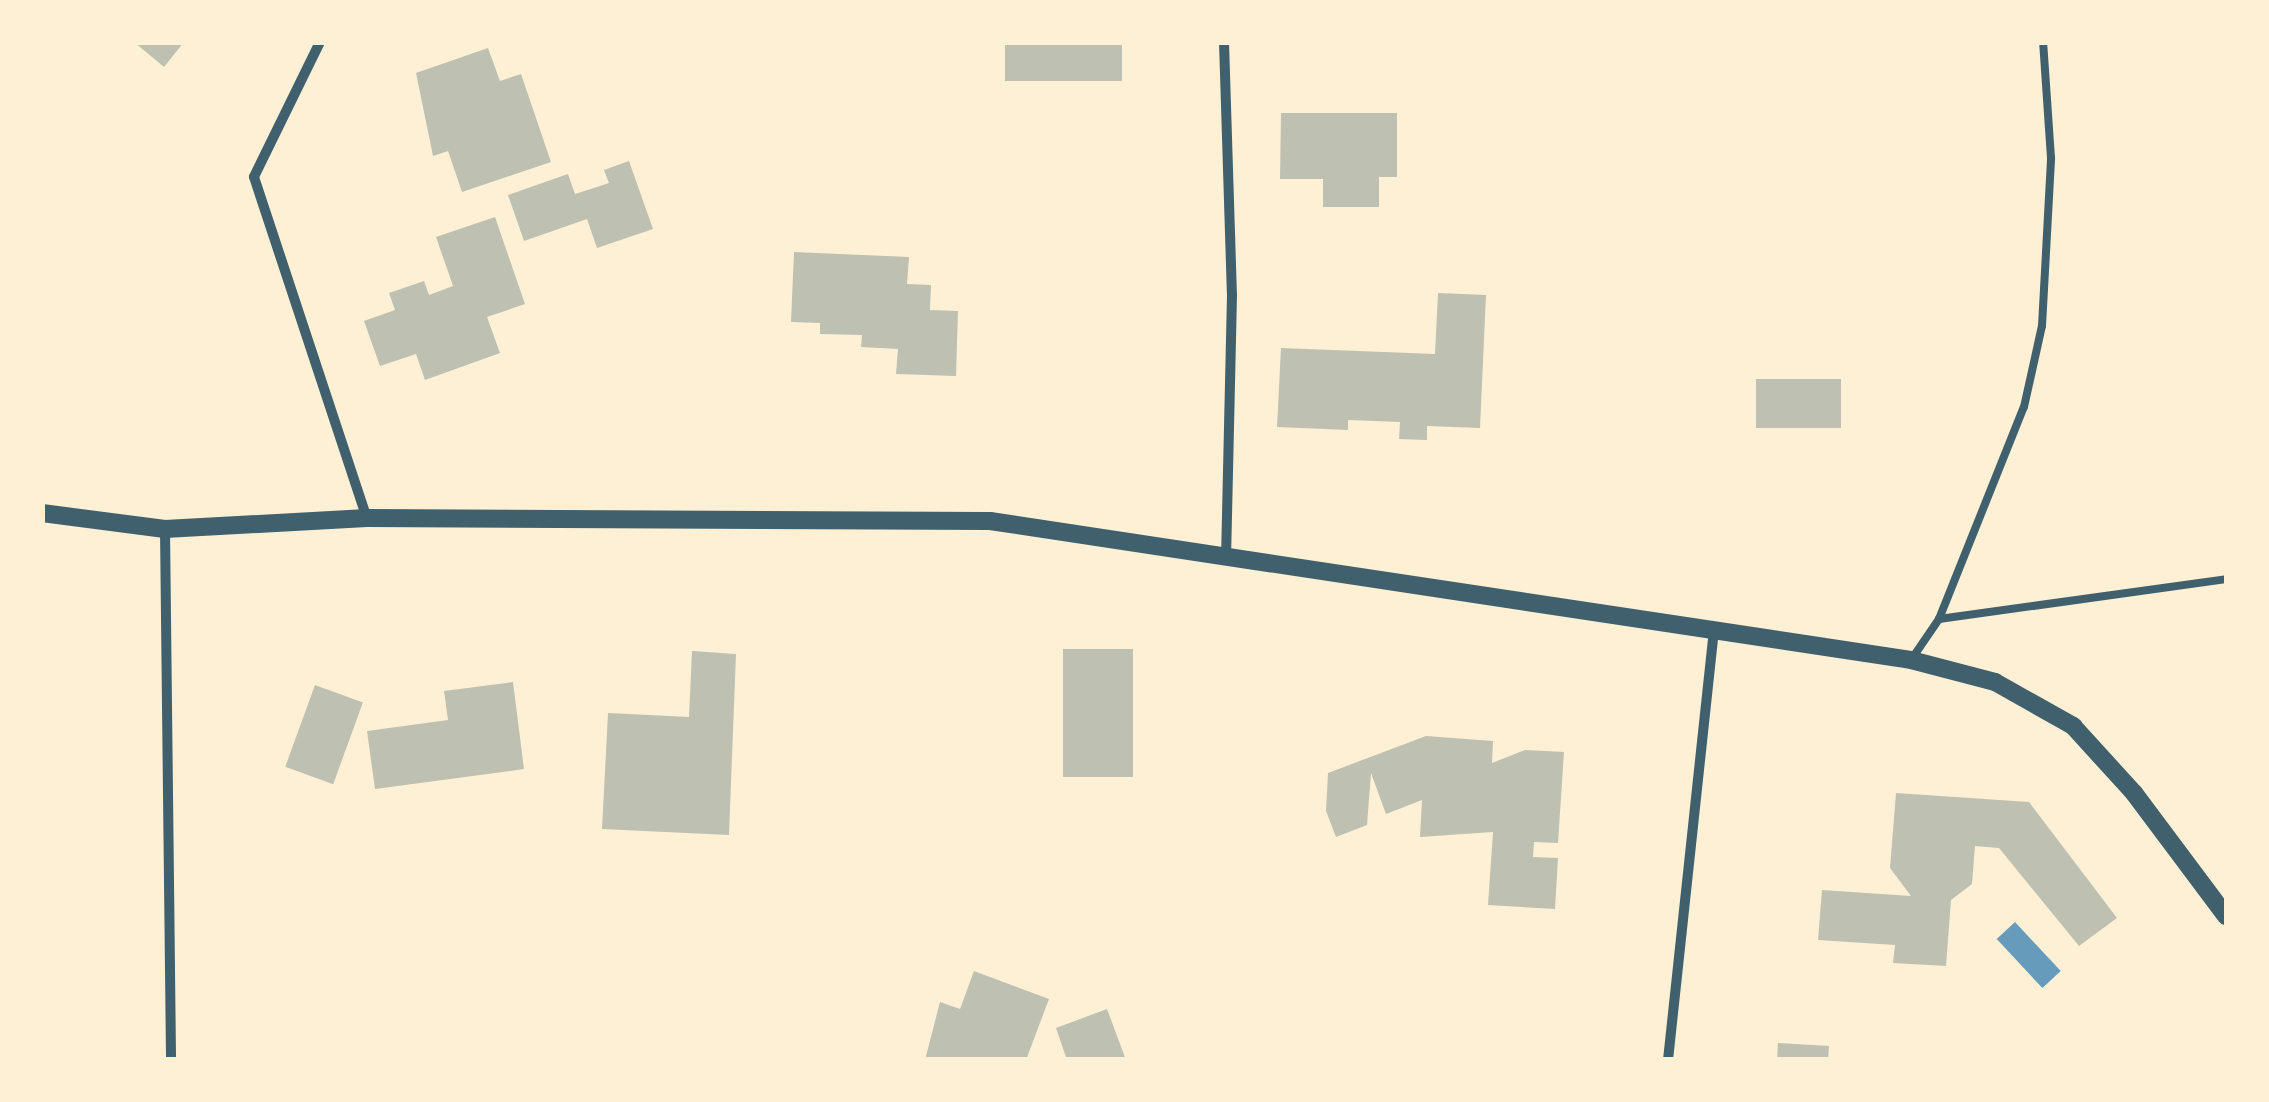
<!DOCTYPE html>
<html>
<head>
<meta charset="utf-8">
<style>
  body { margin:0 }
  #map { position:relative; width:2269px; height:1102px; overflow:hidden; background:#fdf0d5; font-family:Ubuntu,sans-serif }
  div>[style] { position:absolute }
  .water>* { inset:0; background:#669bbc; transform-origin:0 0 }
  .building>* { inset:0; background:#bec0b2; transform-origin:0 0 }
  .service>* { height:8px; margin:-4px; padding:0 4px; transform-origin:4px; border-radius:4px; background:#3f606c }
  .minor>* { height:10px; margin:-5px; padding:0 5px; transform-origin:5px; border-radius:5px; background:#3f606c }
  .tertiary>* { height:18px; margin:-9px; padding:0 9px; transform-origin:9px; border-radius:9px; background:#3f606c }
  span { translate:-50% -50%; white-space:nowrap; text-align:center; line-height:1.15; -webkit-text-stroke:8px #fdf0d5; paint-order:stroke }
  .frame { position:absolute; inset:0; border:45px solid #fdf0d5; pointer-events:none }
</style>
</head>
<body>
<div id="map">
  <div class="water">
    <i style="left:2015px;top:922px;width:67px;height:25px;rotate:47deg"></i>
  </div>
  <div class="building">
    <i style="clip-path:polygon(134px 42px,184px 42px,164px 67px)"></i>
    <i style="left:1005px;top:42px;width:117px;height:39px"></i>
    <i style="clip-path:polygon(488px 48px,500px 81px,521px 74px,551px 162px,462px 192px,448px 151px,433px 156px,416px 73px)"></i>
    <i style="clip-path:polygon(1281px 113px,1397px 113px,1397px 177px,1379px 177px,1379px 207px,1323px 207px,1323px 179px,1280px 179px)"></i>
    <i style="clip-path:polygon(629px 161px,653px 229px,597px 248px,587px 219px,524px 241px,508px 195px,568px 174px,575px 194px,609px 183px,604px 170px)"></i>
    <i style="clip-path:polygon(495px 217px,525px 304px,487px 317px,500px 353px,425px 380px,416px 354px,380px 366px,364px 321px,395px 310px,389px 293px,424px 281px,429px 295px,453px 286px,436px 237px)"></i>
    <i style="clip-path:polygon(794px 252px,909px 257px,907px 284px,931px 285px,930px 310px,958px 311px,956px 376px,896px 374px,898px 349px,861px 347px,862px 335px,820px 334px,820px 323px,791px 322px)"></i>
    <i style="clip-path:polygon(1438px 293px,1486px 295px,1480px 428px,1427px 426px,1427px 440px,1399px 439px,1400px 422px,1348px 420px,1348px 430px,1277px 427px,1281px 348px,1435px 354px)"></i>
    <i style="left:1841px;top:379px;width:49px;height:85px;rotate:90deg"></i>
    <i style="left:1063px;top:649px;width:70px;height:128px"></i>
    <i style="clip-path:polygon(692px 651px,736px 654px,729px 835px,602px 829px,608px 713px,689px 717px)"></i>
    <i style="clip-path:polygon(513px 682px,524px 769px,375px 789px,367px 731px,448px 720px,444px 691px)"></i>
    <i style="left:315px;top:685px;width:51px;height:87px;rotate:20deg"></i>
    <i style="clip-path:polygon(1426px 736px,1493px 741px,1492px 763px,1525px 750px,1564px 752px,1558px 843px,1534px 842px,1533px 857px,1558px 858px,1555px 909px,1488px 905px,1493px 832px,1420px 837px,1422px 800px,1386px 814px,1371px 773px,1367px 825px,1336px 837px,1326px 811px,1328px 773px)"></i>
    <i style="clip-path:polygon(1896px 793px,2029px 802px,2117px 918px,2079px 946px,1999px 848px,1975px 846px,1972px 884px,1951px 900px,1946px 966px,1893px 963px,1895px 945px,1818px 940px,1822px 890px,1911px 896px,1890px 868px)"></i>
    <i style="clip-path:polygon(974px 971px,1049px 999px,1026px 1060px,925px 1060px,940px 1002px,960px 1009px)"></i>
    <i style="clip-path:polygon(1107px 1009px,1126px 1060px,1067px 1060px,1056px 1028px)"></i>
    <i style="clip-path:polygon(1778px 1043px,1829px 1046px,1828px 1060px,1777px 1060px)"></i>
  </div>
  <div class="service">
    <i style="left:1939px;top:619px;width:228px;rotate:-68.2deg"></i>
    <i style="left:2024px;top:407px;width:83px;rotate:-77.5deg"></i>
    <i style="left:2042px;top:326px;width:168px;rotate:-86.9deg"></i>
    <i style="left:2051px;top:158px;width:116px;rotate:-93.9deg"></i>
    <i style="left:1911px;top:660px;width:50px;rotate:-55.7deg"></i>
    <i style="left:1939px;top:619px;width:290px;rotate:-7.9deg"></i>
  </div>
  <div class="minor">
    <i style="left:320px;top:42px;width:150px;rotate:116.1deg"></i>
    <i style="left:254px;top:177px;width:359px;rotate:71.7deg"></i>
    <i style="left:1224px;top:42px;width:253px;rotate:88.2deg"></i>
    <i style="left:1232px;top:295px;width:262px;rotate:91.3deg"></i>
    <i style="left:165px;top:529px;width:531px;rotate:89.35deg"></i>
    <i style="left:1668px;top:1060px;width:432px;rotate:-83.9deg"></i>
  </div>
  <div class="tertiary">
    <i style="left:42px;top:513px;width:124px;rotate:7.4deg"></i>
    <i style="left:165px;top:529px;width:202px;rotate:-3.1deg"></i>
    <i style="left:367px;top:518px;width:623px;rotate:0.28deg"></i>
    <i style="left:990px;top:521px;width:931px;rotate:8.58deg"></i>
    <i style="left:1911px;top:660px;width:87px;rotate:14.7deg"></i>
    <i style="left:1995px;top:682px;width:90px;rotate:29.4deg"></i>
    <i style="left:2073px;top:726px;width:91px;rotate:47.7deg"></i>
    <i style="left:2134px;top:793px;width:154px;rotate:53.2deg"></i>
  </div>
  <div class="frame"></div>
</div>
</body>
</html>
